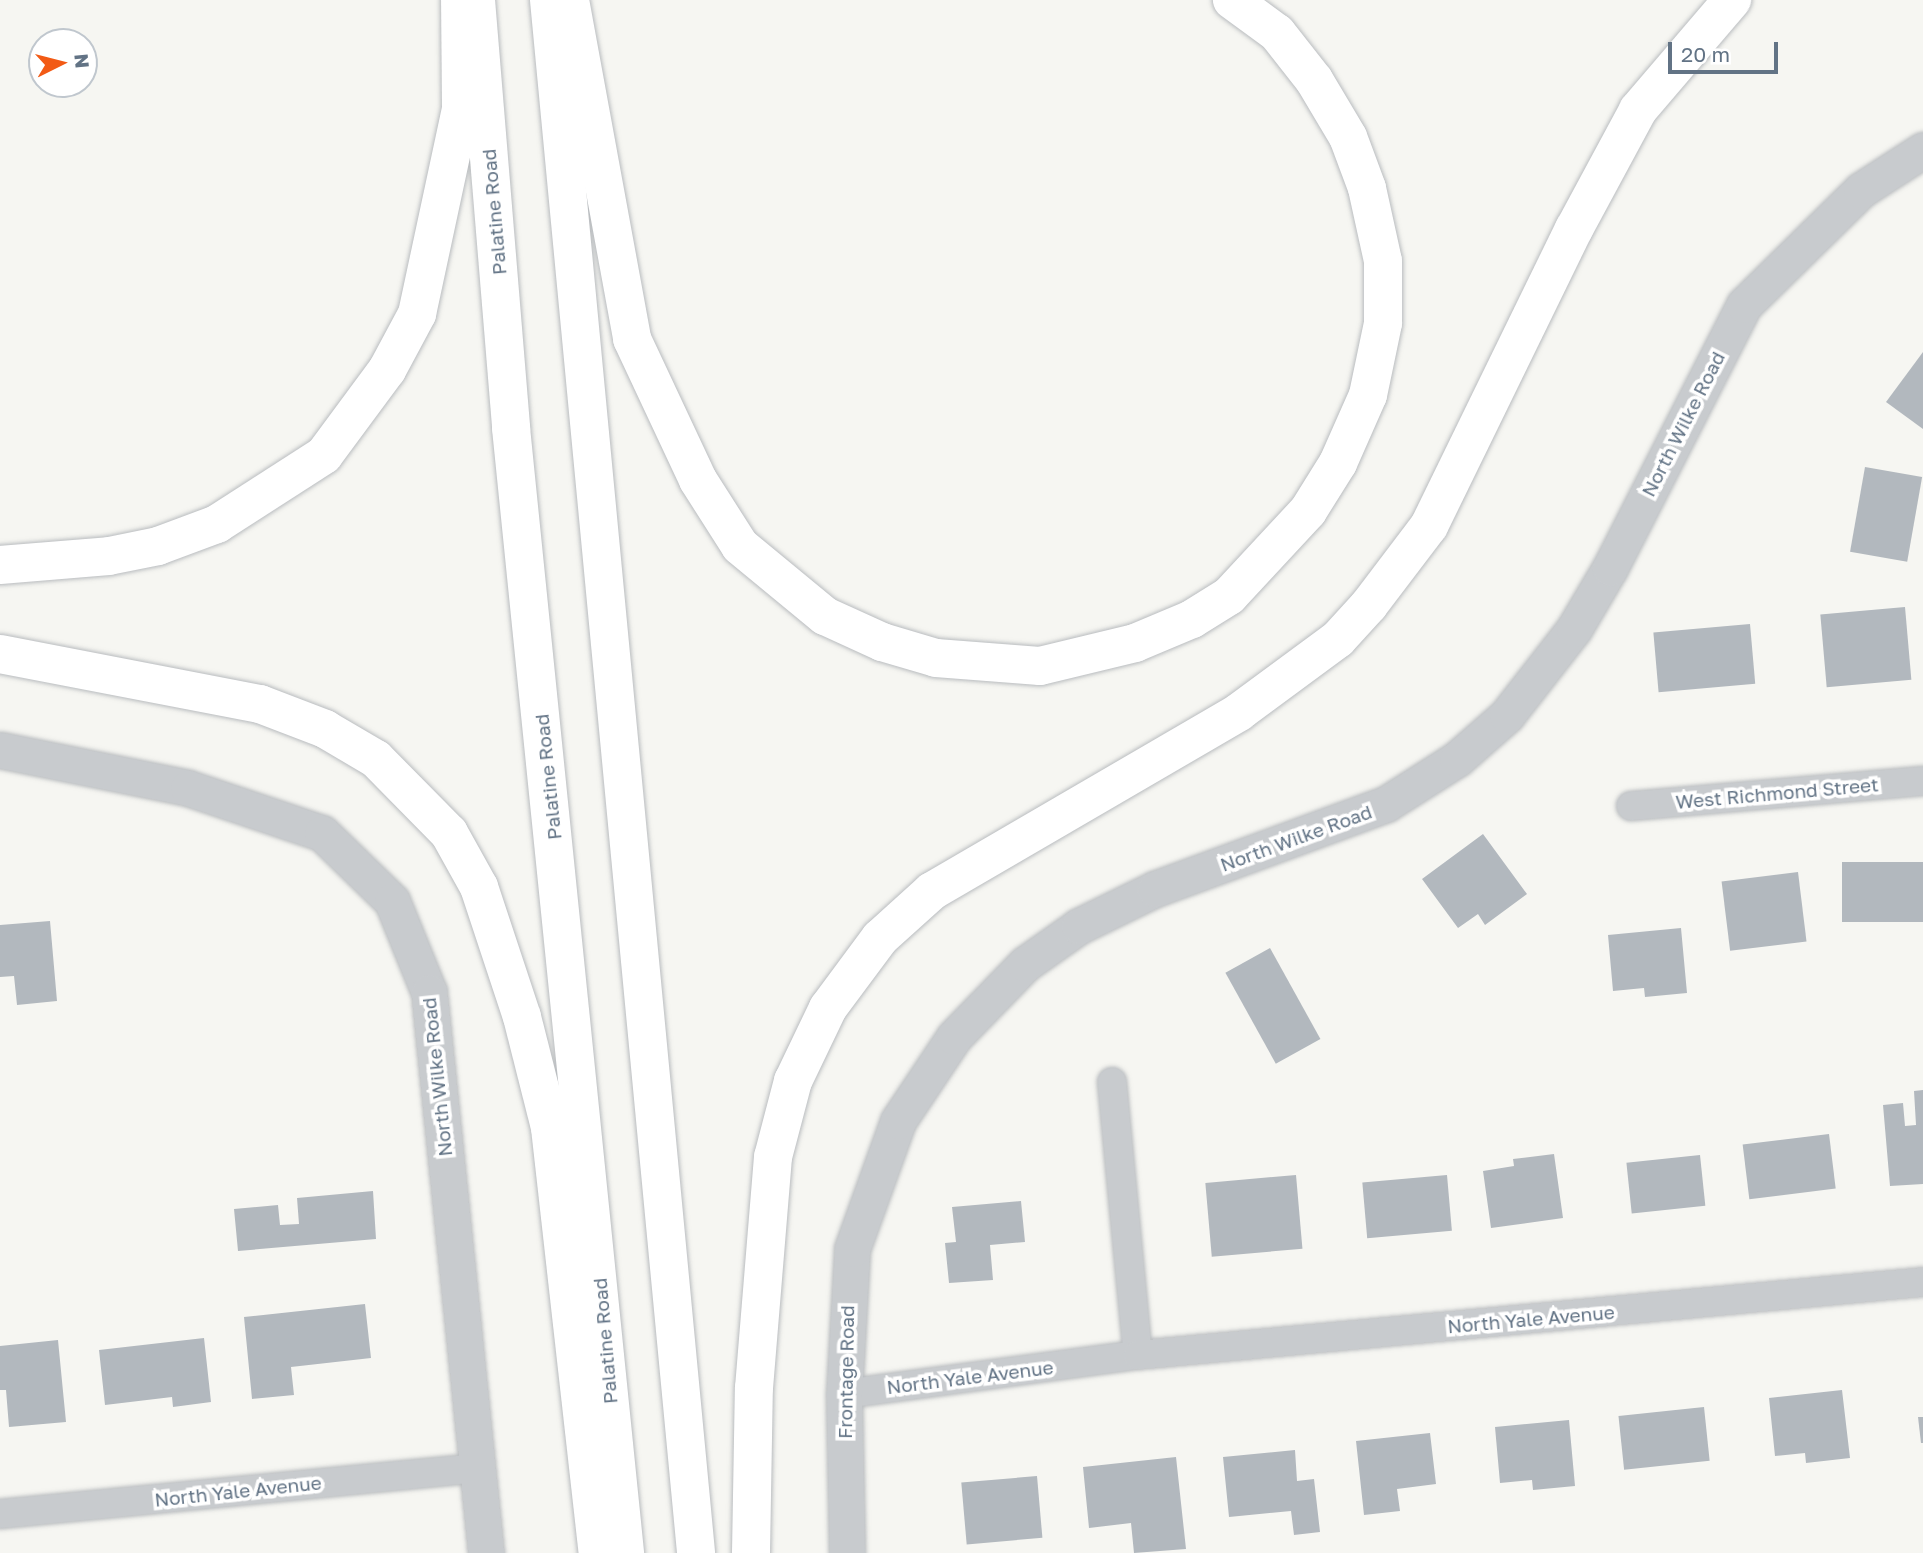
<!DOCTYPE html>
<html>
<head>
<meta charset="utf-8">
<style>
  body { margin:0 }
  #map { position:relative; width:1923px; height:1553px; overflow:hidden; background:#f6f6f2; font-family:"Golos Text",sans-serif }
  div>[style] { position:absolute }
  .building>* { inset:0; background:#b2b8be; transform-origin:0 0 }
  .roads { filter:drop-shadow(0 0 2px #b9bcbf) drop-shadow(0 0 2px #b9bcbf) }
  .minor>* { height:28px; margin:-14px; padding:0 14px; transform-origin:14px; border-radius:14px; background:#c8cbce }
  .tertiary>* { height:35px; margin:-17.5px; padding:0 17.5px; transform-origin:17.5px; border-radius:17.5px; background:#c8cbce }
  .trunk>* { height:38px; margin:-19px; padding:0 19px; transform-origin:19px; border-radius:19px; background:#fff }
  .motorway>* { height:38px; margin:-19px; padding:0 19px; transform-origin:19px; border-radius:19px; background:#fff }
  span { translate:-50% -50%; white-space:nowrap; text-align:center; line-height:1.15; -webkit-text-stroke:7px #fff; paint-order:stroke }
  .street-label { font-size:19px; color:#627385 }
  .north { position:absolute; left:28px; top:28px; width:70px; height:70px; box-sizing:border-box; background:#fff; border:2px solid #c0c7ce; border-radius:50%; rotate:84deg; font-size:19px; font-weight:700; line-height:28px; text-align:center; color:#627385 }
  .north::after { content:''; display:block; margin:auto; width:24px; height:32px; background:#f25a15; clip-path:polygon(50% 0,100% 100%,50% 72%,0 100%) }
  .scale { position:absolute; left:1668px; top:42px; width:110px; height:32px; box-sizing:border-box; border:4px solid #627385; border-top:0; padding-left:9px; font-size:21px; line-height:24px; white-space:nowrap; color:#627385; -webkit-text-stroke:5px #fff; paint-order:stroke }
</style>
</head>
<body>
<div id="map">
  <div class="building">
    <i style="clip-path:polygon(1923px 352px,1923px 429px,1886px 402px)"></i>
    <i style="left:1865px;top:467px;width:58px;height:86px;rotate:10deg"></i>
    <i style="left:1905px;top:607px;width:73px;height:85px;rotate:85deg"></i>
    <i style="left:1750px;top:624px;width:60px;height:97px;rotate:85deg"></i>
    <i style="clip-path:polygon(1483px 834px,1527px 894px,1485px 925px,1478px 914px,1458px 928px,1422px 879px)"></i>
    <i style="left:1923px;top:862px;width:60px;height:81px;rotate:90deg"></i>
    <i style="left:1798px;top:872px;width:70px;height:77px;rotate:83deg"></i>
    <i style="clip-path:polygon(50px 921px,57px 1001px,17px 1005px,14px 976px,0 977px,0 925px)"></i>
    <i style="clip-path:polygon(1681px 928px,1687px 993px,1645px 997px,1644px 988px,1613px 991px,1608px 935px)"></i>
    <i style="left:1270px;top:948px;width:104px;height:51px;rotate:61deg"></i>
    <i style="clip-path:polygon(1923px 1090px,1923px 1184px,1890px 1186px,1883px 1105px,1903px 1103px,1905px 1126px,1916px 1125px,1914px 1091px)"></i>
    <i style="left:1829px;top:1134px;width:55px;height:87px;rotate:83deg"></i>
    <i style="clip-path:polygon(1554px 1154px,1563px 1218px,1491px 1228px,1483px 1171px,1514px 1166px,1513px 1159px)"></i>
    <i style="left:1700px;top:1155px;width:51px;height:74px;rotate:84deg"></i>
    <i style="left:1296px;top:1175px;width:74px;height:91px;rotate:85deg"></i>
    <i style="left:1447px;top:1175px;width:56px;height:85px;rotate:85deg"></i>
    <i style="clip-path:polygon(373px 1191px,376px 1239px,238px 1251px,234px 1209px,278px 1205px,280px 1225px,299px 1224px,297px 1198px)"></i>
    <i style="clip-path:polygon(1021px 1201px,1025px 1242px,990px 1245px,993px 1280px,949px 1283px,945px 1243px,956px 1242px,952px 1207px)"></i>
    <i style="clip-path:polygon(365px 1304px,371px 1358px,291px 1367px,294px 1395px,252px 1399px,244px 1317px)"></i>
    <i style="clip-path:polygon(204px 1338px,211px 1402px,173px 1407px,172px 1397px,105px 1405px,99px 1350px)"></i>
    <i style="clip-path:polygon(58px 1340px,66px 1422px,9px 1427px,6px 1390px,0 1390px,0 1346px)"></i>
    <i style="clip-path:polygon(1842px 1390px,1850px 1458px,1806px 1463px,1805px 1453px,1775px 1456px,1769px 1398px)"></i>
    <i style="left:1704px;top:1407px;width:54px;height:86px;rotate:84deg"></i>
    <i style="clip-path:polygon(1918px 1417px,1923px 1417px,1923px 1443px,1921px 1443px)"></i>
    <i style="clip-path:polygon(1569px 1420px,1575px 1486px,1533px 1490px,1532px 1480px,1500px 1483px,1495px 1427px)"></i>
    <i style="clip-path:polygon(1430px 1433px,1436px 1484px,1397px 1489px,1400px 1511px,1364px 1515px,1356px 1441px)"></i>
    <i style="clip-path:polygon(1295px 1450px,1297px 1481px,1314px 1479px,1320px 1532px,1294px 1535px,1291px 1511px,1229px 1517px,1223px 1457px)"></i>
    <i style="clip-path:polygon(1176px 1457px,1186px 1549px,1134px 1553px,1131px 1523px,1089px 1528px,1083px 1467px)"></i>
    <i style="left:1037px;top:1476px;width:62px;height:76px;rotate:85deg"></i>
  </div>
  <div class="roads">
    <div class="minor">
      <i style="left:1631px;top:806px;width:293px;rotate:-4.9deg"></i>
      <i style="left:1112px;top:1082px;width:274px;rotate:84.6deg"></i>
      <i style="left:844px;top:1394px;width:297px;rotate:-7.6deg"></i>
      <i style="left:1138px;top:1355px;width:788px;rotate:-5.31deg"></i>
      <i style="left:0;top:1514px;width:477px;rotate:-5.5deg"></i>
    </div>
    <div class="tertiary">
      <i style="left:0;top:750px;width:192px;rotate:11.4deg"></i>
      <i style="left:188px;top:788px;width:141px;rotate:18.6deg"></i>
      <i style="left:322px;top:833px;width:98px;rotate:44.2deg"></i>
      <i style="left:392px;top:901px;width:98px;rotate:67.9deg"></i>
      <i style="left:429px;top:992px;width:564px;rotate:84.2deg"></i>
      <i style="left:847px;top:1553px;width:159px;rotate:-91.1deg"></i>
      <i style="left:844px;top:1394px;width:145px;rotate:-86.8deg"></i>
      <i style="left:852px;top:1249px;width:136px;rotate:-70.2deg"></i>
      <i style="left:898px;top:1121px;width:101px;rotate:-56.3deg"></i>
      <i style="left:954px;top:1037px;width:102px;rotate:-45.8deg"></i>
      <i style="left:1025px;top:964px;width:66px;rotate:-35.1deg"></i>
      <i style="left:1079px;top:926px;width:85px;rotate:-26deg"></i>
      <i style="left:1155px;top:889px;width:246px;rotate:-20.2deg"></i>
      <i style="left:1386px;top:804px;width:84px;rotate:-32.4deg"></i>
      <i style="left:1457px;top:759px;width:67px;rotate:-41.3deg"></i>
      <i style="left:1507px;top:715px;width:109px;rotate:-52.1deg"></i>
      <i style="left:1574px;top:629px;width:71px;rotate:-59.5deg"></i>
      <i style="left:1610px;top:568px;width:295px;rotate:-63deg"></i>
      <i style="left:1744px;top:305px;width:164px;rotate:-44.5deg"></i>
      <i style="left:1861px;top:190px;width:74px;rotate:-32.8deg"></i>
    </div>
    <div class="trunk">
      <i style="left:476px;top:0;width:429px;rotate:85.3deg"></i>
      <i style="left:511px;top:428px;width:1131px;rotate:84.21deg"></i>
      <i style="left:549px;top:0;width:1560px;rotate:84.59deg"></i>
    </div>
    <div class="motorway">
      <i style="left:570px;top:0;width:345px;rotate:79.6deg"></i>
      <i style="left:632px;top:339px;width:156px;rotate:64.9deg"></i>
      <i style="left:698px;top:480px;width:78px;rotate:57.5deg"></i>
      <i style="left:740px;top:546px;width:110px;rotate:39.5deg"></i>
      <i style="left:825px;top:616px;width:63px;rotate:24.5deg"></i>
      <i style="left:882px;top:642px;width:56px;rotate:16.5deg"></i>
      <i style="left:936px;top:658px;width:104px;rotate:4.4deg"></i>
      <i style="left:1040px;top:666px;width:98px;rotate:-13.6deg"></i>
      <i style="left:1135px;top:643px;width:62px;rotate:-22.8deg"></i>
      <i style="left:1192px;top:619px;width:44px;rotate:-31.9deg"></i>
      <i style="left:1229px;top:596px;width:116px;rotate:-47.1deg"></i>
      <i style="left:1308px;top:511px;width:57px;rotate:-58deg"></i>
      <i style="left:1338px;top:463px;width:74px;rotate:-66.2deg"></i>
      <i style="left:1368px;top:395px;width:74px;rotate:-78.2deg"></i>
      <i style="left:1383px;top:323px;width:62px;rotate:-90deg"></i>
      <i style="left:1383px;top:261px;width:75px;rotate:-102.4deg"></i>
      <i style="left:1367px;top:188px;width:54px;rotate:-110.4deg"></i>
      <i style="left:1348px;top:137px;width:66px;rotate:-120.8deg"></i>
      <i style="left:1314px;top:80px;width:60px;rotate:-128.2deg"></i>
      <i style="left:1277px;top:33px;width:56px;rotate:-143.7deg"></i>
      <i style="left:0;top:565px;width:109px;rotate:-4.7deg"></i>
      <i style="left:109px;top:556px;width:50px;rotate:-11.5deg"></i>
      <i style="left:158px;top:546px;width:63px;rotate:-20.4deg"></i>
      <i style="left:217px;top:524px;width:127px;rotate:-32.8deg"></i>
      <i style="left:324px;top:455px;width:106px;rotate:-53.5deg"></i>
      <i style="left:387px;top:370px;width:64px;rotate:-61.8deg"></i>
      <i style="left:417px;top:314px;width:210px;rotate:-77.9deg"></i>
      <i style="left:461px;top:109px;width:109px;rotate:-90.5deg"></i>
      <i style="left:0;top:654px;width:265px;rotate:10.9deg"></i>
      <i style="left:260px;top:704px;width:70px;rotate:21deg"></i>
      <i style="left:325px;top:729px;width:59px;rotate:30.5deg"></i>
      <i style="left:376px;top:759px;width:104px;rotate:45.4deg"></i>
      <i style="left:449px;top:833px;width:62px;rotate:60.9deg"></i>
      <i style="left:479px;top:887px;width:137px;rotate:71.7deg"></i>
      <i style="left:522px;top:1017px;width:114px;rotate:75.8deg"></i>
      <i style="left:550px;top:1128px;width:428px;rotate:83.6deg"></i>
      <i style="left:751px;top:1553px;width:165px;rotate:-89deg"></i>
      <i style="left:754px;top:1388px;width:232px;rotate:-85.3deg"></i>
      <i style="left:773px;top:1157px;width:79px;rotate:-75.3deg"></i>
      <i style="left:793px;top:1081px;width:81px;rotate:-64.4deg"></i>
      <i style="left:828px;top:1008px;width:87px;rotate:-53.4deg"></i>
      <i style="left:880px;top:938px;width:70px;rotate:-42.1deg"></i>
      <i style="left:932px;top:891px;width:355px;rotate:-30.2deg"></i>
      <i style="left:1239px;top:712px;width:123px;rotate:-36.4deg"></i>
      <i style="left:1338px;top:639px;width:46px;rotate:-47.6deg"></i>
      <i style="left:1369px;top:605px;width:99px;rotate:-52.8deg"></i>
      <i style="left:1429px;top:526px;width:331px;rotate:-64deg"></i>
      <i style="left:1574px;top:229px;width:135px;rotate:-61.7deg"></i>
      <i style="left:1638px;top:110px;width:145px;rotate:-49.5deg"></i>
    </div>
  </div>
  <div class="street-label">
    <span style="left:494px;top:212px;rotate:-95deg">Palatine Road</span>
    <span style="left:1683px;top:424px;rotate:-63deg">North Wilke Road</span>
    <span style="left:548px;top:777px;rotate:-96deg">Palatine Road</span>
    <span style="left:1777px;top:793px;rotate:-5deg">West Richmond Street</span>
    <span style="left:1296px;top:838px;rotate:-20deg">North Wilke Road</span>
    <span style="left:437px;top:1077px;rotate:-96deg">North Wilke Road</span>
    <span style="left:1531px;top:1319px;rotate:-5deg">North Yale Avenue</span>
    <span style="left:605px;top:1341px;rotate:-95deg">Palatine Road</span>
    <span style="left:846px;top:1372px;rotate:-89deg">Frontage Road</span>
    <span style="left:970px;top:1377px;rotate:-7deg">North Yale Avenue</span>
    <span style="left:238px;top:1491px;rotate:-6deg">North Yale Avenue</span>
  </div>
  <div class="north">N</div>
  <div class="scale">20 m</div>
</div>
</body>
</html>
